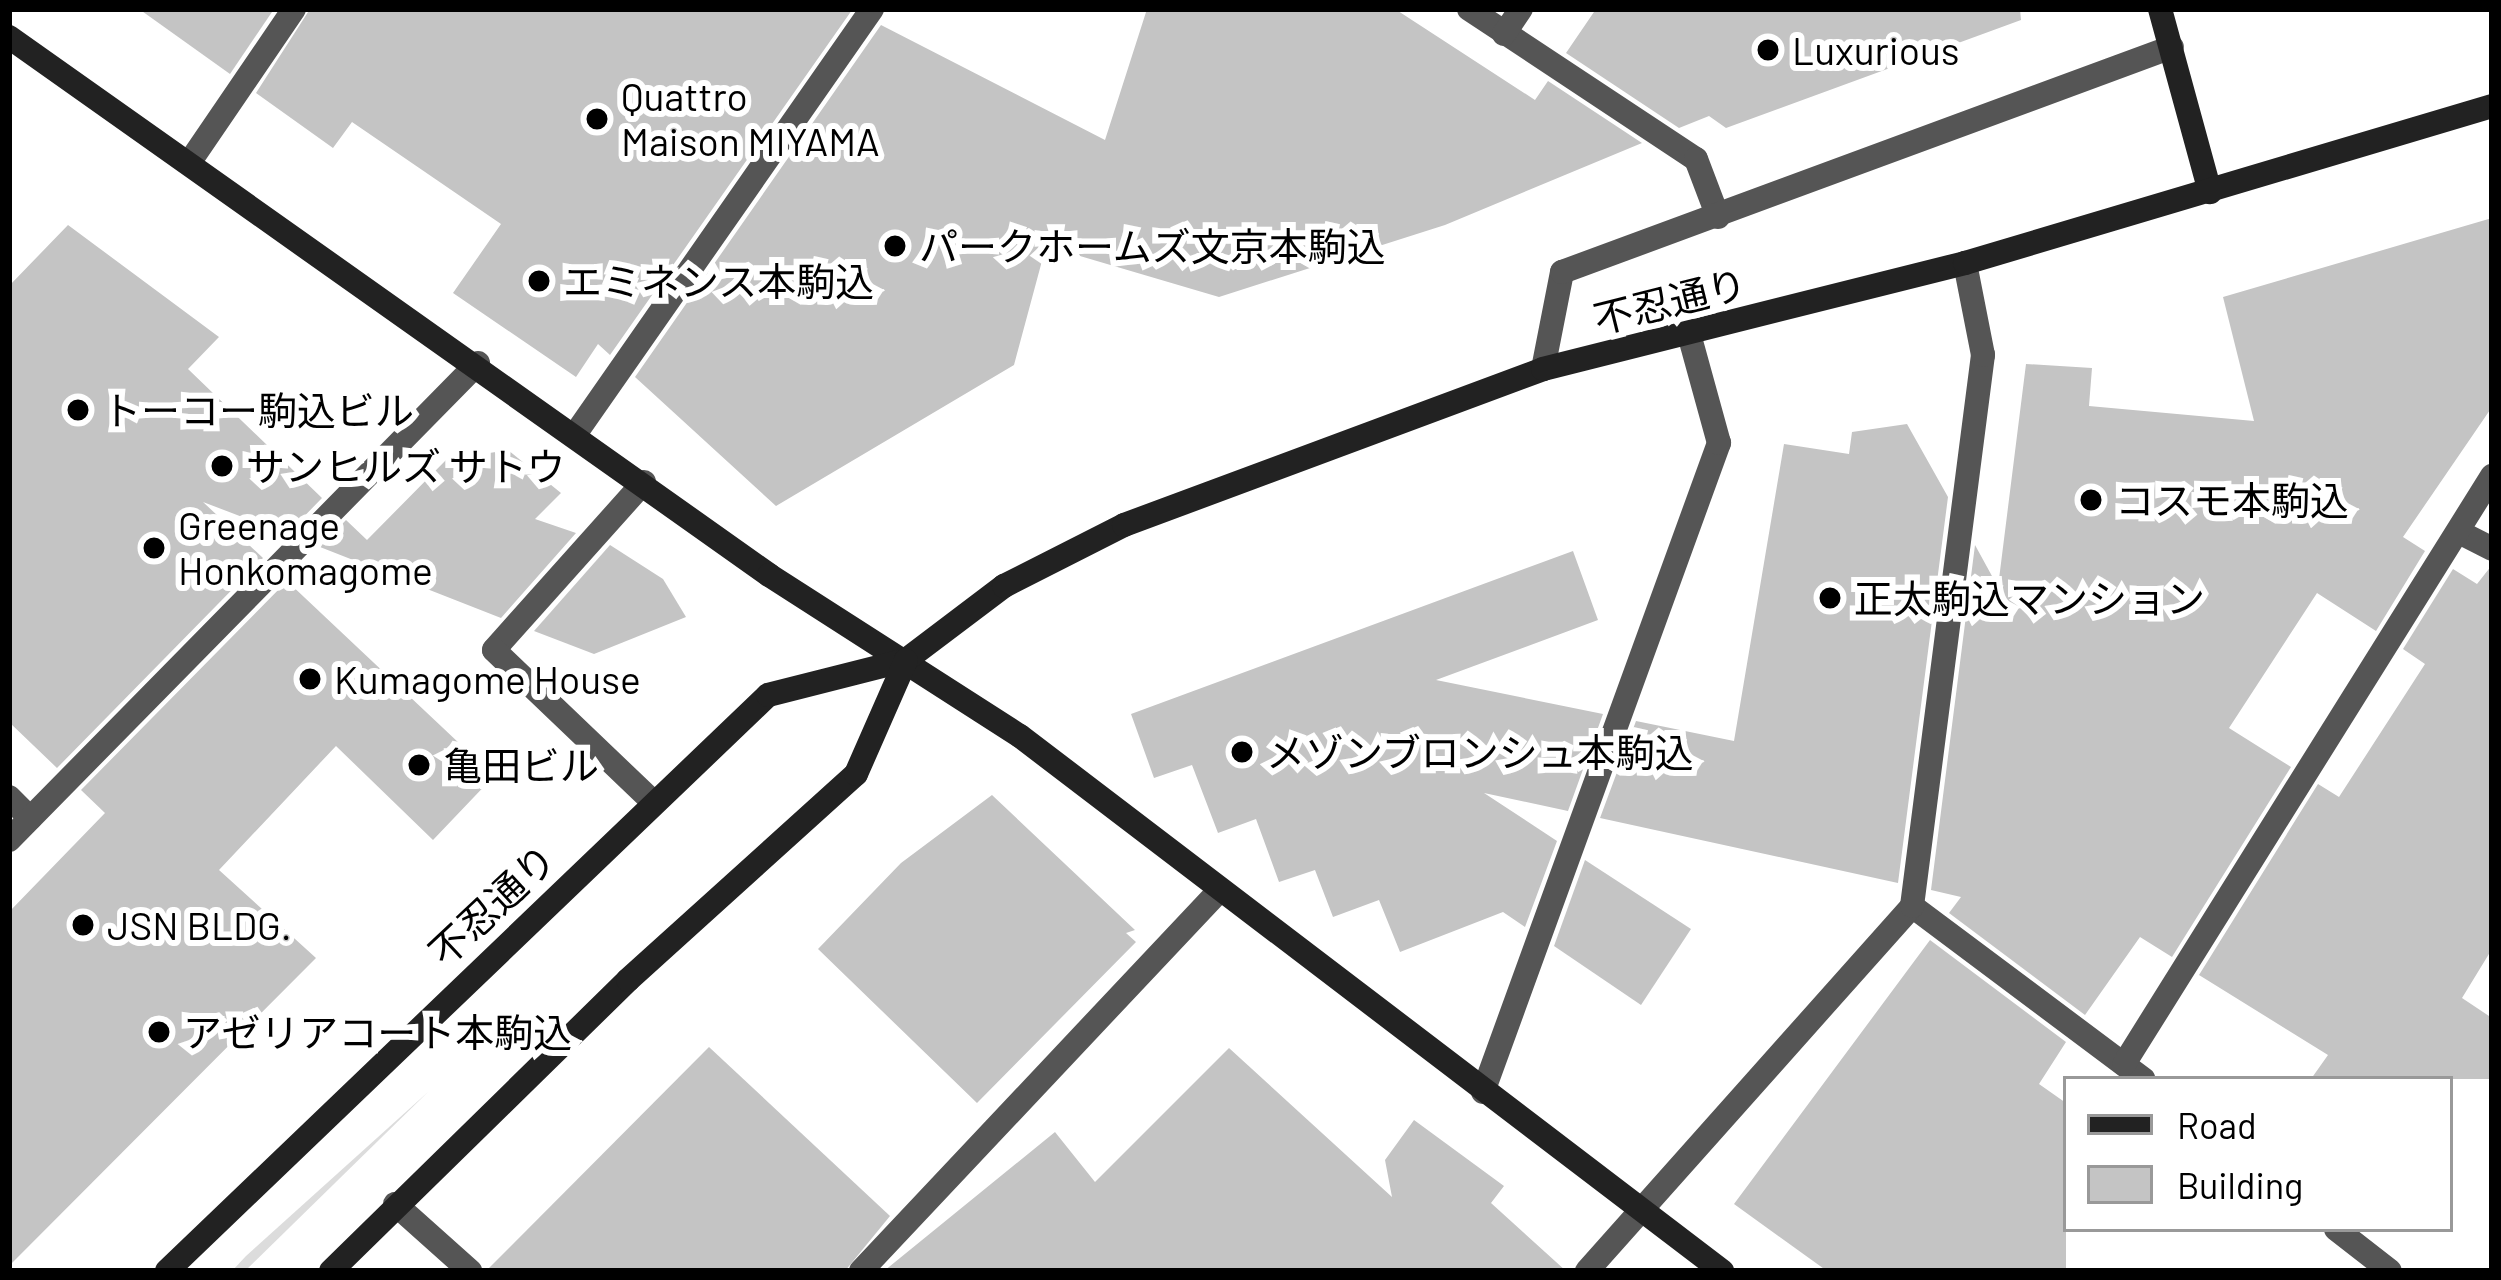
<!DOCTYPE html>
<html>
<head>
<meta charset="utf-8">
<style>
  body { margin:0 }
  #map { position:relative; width:2501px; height:1280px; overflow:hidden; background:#fff; font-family:Barlow,"Noto Sans JP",sans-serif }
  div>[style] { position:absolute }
  .green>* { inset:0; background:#dcdcdc }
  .building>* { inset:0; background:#c4c4c4 }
  .lane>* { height:24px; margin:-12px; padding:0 12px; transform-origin:12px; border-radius:12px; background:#555 }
  .street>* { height:24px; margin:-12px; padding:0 12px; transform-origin:12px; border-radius:12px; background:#555 }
  .secondary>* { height:24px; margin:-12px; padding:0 12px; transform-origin:12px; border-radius:12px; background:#222 }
  .dots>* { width:33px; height:33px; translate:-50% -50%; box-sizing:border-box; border:6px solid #fff; border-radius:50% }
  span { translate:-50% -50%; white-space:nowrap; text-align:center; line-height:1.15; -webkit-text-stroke:12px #fff; paint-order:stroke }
  .poi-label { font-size:39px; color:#000 }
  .left { translate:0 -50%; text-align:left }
  .street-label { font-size:39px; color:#000 }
  .frame { position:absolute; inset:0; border:12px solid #000; pointer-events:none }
  .legend { position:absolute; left:2063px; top:1076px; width:390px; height:156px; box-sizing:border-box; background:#fff; border:3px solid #999; margin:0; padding:15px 21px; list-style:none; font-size:36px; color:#000 }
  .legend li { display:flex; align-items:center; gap:24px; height:60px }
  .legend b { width:60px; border:3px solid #999 }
</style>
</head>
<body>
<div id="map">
  <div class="green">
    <i style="clip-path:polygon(428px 1092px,245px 1271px,232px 1271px,246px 1256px)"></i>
  </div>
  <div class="building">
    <i style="clip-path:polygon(139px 9px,274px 9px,230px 74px)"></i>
    <i style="clip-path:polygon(310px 9px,851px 9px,852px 10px,610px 355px,598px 344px,576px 377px,453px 293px,501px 224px,352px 122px,333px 148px,256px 93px)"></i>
    <i style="clip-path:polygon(1147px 9px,1395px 9px,1535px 100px,1548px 81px,1642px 143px,1445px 225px,1219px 297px,1046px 246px,1014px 365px,776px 506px,635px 377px,881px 25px,1105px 140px)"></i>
    <i style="clip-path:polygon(1596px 9px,2020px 9px,2021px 20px,1726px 128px,1709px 116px,1679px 128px,1566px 53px)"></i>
    <i style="clip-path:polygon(2492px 218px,2492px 407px,2403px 537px,2425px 551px,2376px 631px,2317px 593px,2229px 728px,2291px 767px,2172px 957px,2140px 937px,2085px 1015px,1949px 913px,1961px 897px,1931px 890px,1975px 545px,1998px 587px,2026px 364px,2092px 368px,2089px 406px,2254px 421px,2223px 297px)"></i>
    <i style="clip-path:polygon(68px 225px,219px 337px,188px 369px,322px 498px,287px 534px,203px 502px,263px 558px,57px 768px,9px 722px,9px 286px)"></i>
    <i style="clip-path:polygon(1907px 424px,1948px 497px,1898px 883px,1600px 818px,1636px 721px,1734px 741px,1784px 444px,1849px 454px,1852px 432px)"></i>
    <i style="clip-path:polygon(508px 450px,561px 493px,535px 519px,576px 533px,501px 618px,320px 547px,346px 520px,367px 540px,446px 460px)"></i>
    <i style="clip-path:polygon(610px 545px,663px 579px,686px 617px,594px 654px,534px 631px)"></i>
    <i style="clip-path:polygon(1573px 551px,1598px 620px,1436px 680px,1603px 714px,1568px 811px,1484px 793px,1557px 841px,1525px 927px,1503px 912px,1400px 952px,1379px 900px,1333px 917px,1315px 870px,1279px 882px,1256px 819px,1218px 833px,1192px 765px,1154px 778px,1131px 714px)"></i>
    <i style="clip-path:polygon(2492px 565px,2492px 949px,2462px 998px,2492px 1018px,2492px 1079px,2311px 1079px,2328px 1055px,2199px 975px,2318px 784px,2339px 797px,2425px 664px,2403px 649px,2453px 569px,2477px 584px)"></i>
    <i style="clip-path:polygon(287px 581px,494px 776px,433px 840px,336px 746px,219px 870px,316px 958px,9px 1266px,9px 912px,105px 813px,81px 790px)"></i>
    <i style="clip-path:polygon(992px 795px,1135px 930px,1126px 933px,1136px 942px,977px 1103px,818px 949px,901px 863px)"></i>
    <i style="clip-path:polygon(1585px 860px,1691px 929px,1641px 1005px,1554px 946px)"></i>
    <i style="clip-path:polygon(1930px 940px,2066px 1042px,2039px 1084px,2066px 1103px,2066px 1271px,1827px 1271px,1734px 1204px)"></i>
    <i style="clip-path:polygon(709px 1047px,890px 1216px,845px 1271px,486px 1271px)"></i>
    <i style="clip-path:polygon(1229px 1048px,1392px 1197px,1385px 1160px,1414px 1120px,1504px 1186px,1491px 1203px,1566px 1271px,884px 1271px,1055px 1132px,1095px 1182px)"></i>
  </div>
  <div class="lane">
    <i style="left:644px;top:482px;width:225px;rotate:131.8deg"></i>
    <i style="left:494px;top:650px;width:220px;rotate:43.7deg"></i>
    <i style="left:2459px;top:532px;width:37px;rotate:27deg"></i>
    <i style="left:1912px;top:906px;width:289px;rotate:36.8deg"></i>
    <i style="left:2124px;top:1064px;width:694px;rotate:-57.96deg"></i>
    <i style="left:1483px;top:1092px;width:691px;rotate:-70.02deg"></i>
    <i style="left:1719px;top:443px;width:113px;rotate:-105.4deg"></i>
    <i style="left:2336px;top:1229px;width:68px;rotate:37.9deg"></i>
    <i style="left:861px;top:1271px;width:519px;rotate:-46.72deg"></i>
  </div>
  <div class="street">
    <i style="left:1469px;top:9px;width:272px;rotate:33.5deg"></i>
    <i style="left:1696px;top:159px;width:62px;rotate:69.2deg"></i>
    <i style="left:1504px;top:34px;width:30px;rotate:-56deg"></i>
    <i style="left:189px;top:163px;width:186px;rotate:-55.7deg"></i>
    <i style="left:1543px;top:369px;width:99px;rotate:-78.9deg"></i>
    <i style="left:1562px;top:272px;width:650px;rotate:-20.25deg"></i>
    <i style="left:576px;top:433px;width:517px;rotate:-55.08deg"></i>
    <i style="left:9px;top:797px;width:30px;rotate:45deg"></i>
    <i style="left:9px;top:840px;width:669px;rotate:-45.48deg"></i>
    <i style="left:395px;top:1204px;width:101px;rotate:41.8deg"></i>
    <i style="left:1587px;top:1271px;width:489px;rotate:-48.3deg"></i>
    <i style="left:1912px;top:906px;width:556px;rotate:-82.66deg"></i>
    <i style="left:1983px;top:355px;width:94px;rotate:-101.1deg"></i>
  </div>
  <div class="secondary">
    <i style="left:2160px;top:9px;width:190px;rotate:74.7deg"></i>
    <i style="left:9px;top:37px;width:931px;rotate:35.29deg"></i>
    <i style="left:769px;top:575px;width:298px;rotate:32.7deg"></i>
    <i style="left:1020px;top:736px;width:883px;rotate:37.31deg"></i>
    <i style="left:167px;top:1271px;width:832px;rotate:-43.78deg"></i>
    <i style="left:768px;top:695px;width:142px;rotate:-14.2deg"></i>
    <i style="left:906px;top:660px;width:123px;rotate:-37.1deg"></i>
    <i style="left:1004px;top:586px;width:135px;rotate:-26.9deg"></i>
    <i style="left:1124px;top:525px;width:447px;rotate:-20.4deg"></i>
    <i style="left:1543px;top:369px;width:435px;rotate:-14.1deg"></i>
    <i style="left:1965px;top:263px;width:550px;rotate:-16.59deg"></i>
    <i style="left:331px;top:1271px;width:416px;rotate:-44.4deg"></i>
    <i style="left:628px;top:980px;width:307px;rotate:-42.1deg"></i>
    <i style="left:856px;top:774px;width:124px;rotate:-66.3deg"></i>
  </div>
  <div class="dots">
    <i style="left:1768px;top:50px;background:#000"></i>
    <i style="left:597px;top:119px;background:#000"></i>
    <i style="left:895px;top:246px;background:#000"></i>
    <i style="left:539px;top:281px;background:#000"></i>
    <i style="left:78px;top:410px;background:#000"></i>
    <i style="left:222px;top:466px;background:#000"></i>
    <i style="left:2091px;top:500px;background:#000"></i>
    <i style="left:154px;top:548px;background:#000"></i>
    <i style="left:1830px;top:598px;background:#000"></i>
    <i style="left:310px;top:679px;background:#000"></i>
    <i style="left:1242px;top:752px;background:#000"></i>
    <i style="left:419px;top:765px;background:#000"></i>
    <i style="left:83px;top:925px;background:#000"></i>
    <i style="left:159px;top:1032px;background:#000"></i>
  </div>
  <div class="poi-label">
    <span class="left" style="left:1792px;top:50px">Luxurious</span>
    <span class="left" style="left:621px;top:119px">Quattro<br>Maison MIYAMA</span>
    <span class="left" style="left:919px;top:246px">パークホームズ文京本駒込</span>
    <span class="left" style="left:563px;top:281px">エミネンス本駒込</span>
    <span class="left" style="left:102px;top:410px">トーコー駒込ビル</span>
    <span class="left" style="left:246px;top:466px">サンヒルズ サトウ</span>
    <span class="left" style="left:2115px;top:500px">コスモ本駒込</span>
    <span class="left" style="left:178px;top:548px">Greenage<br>Honkomagome</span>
    <span class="left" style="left:1854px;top:598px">正太駒込マンション</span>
    <span class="left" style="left:334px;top:679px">Kumagome House</span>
    <span class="left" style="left:1266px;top:752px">メゾンブロンシュ本駒込</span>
    <span class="left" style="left:443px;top:765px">亀田ビル</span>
    <span class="left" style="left:107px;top:925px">JSN BLDG.</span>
    <span class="left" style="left:183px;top:1032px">アゼリアコート本駒込</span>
  </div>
  <div class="street-label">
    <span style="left:1670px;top:301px;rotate:-14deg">不忍通り</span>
    <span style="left:492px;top:905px;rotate:-43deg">不忍通り</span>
  </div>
  <div class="frame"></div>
  <ul class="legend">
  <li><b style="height:15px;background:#222"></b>Road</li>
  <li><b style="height:33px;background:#c4c4c4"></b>Building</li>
  </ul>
</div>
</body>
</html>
